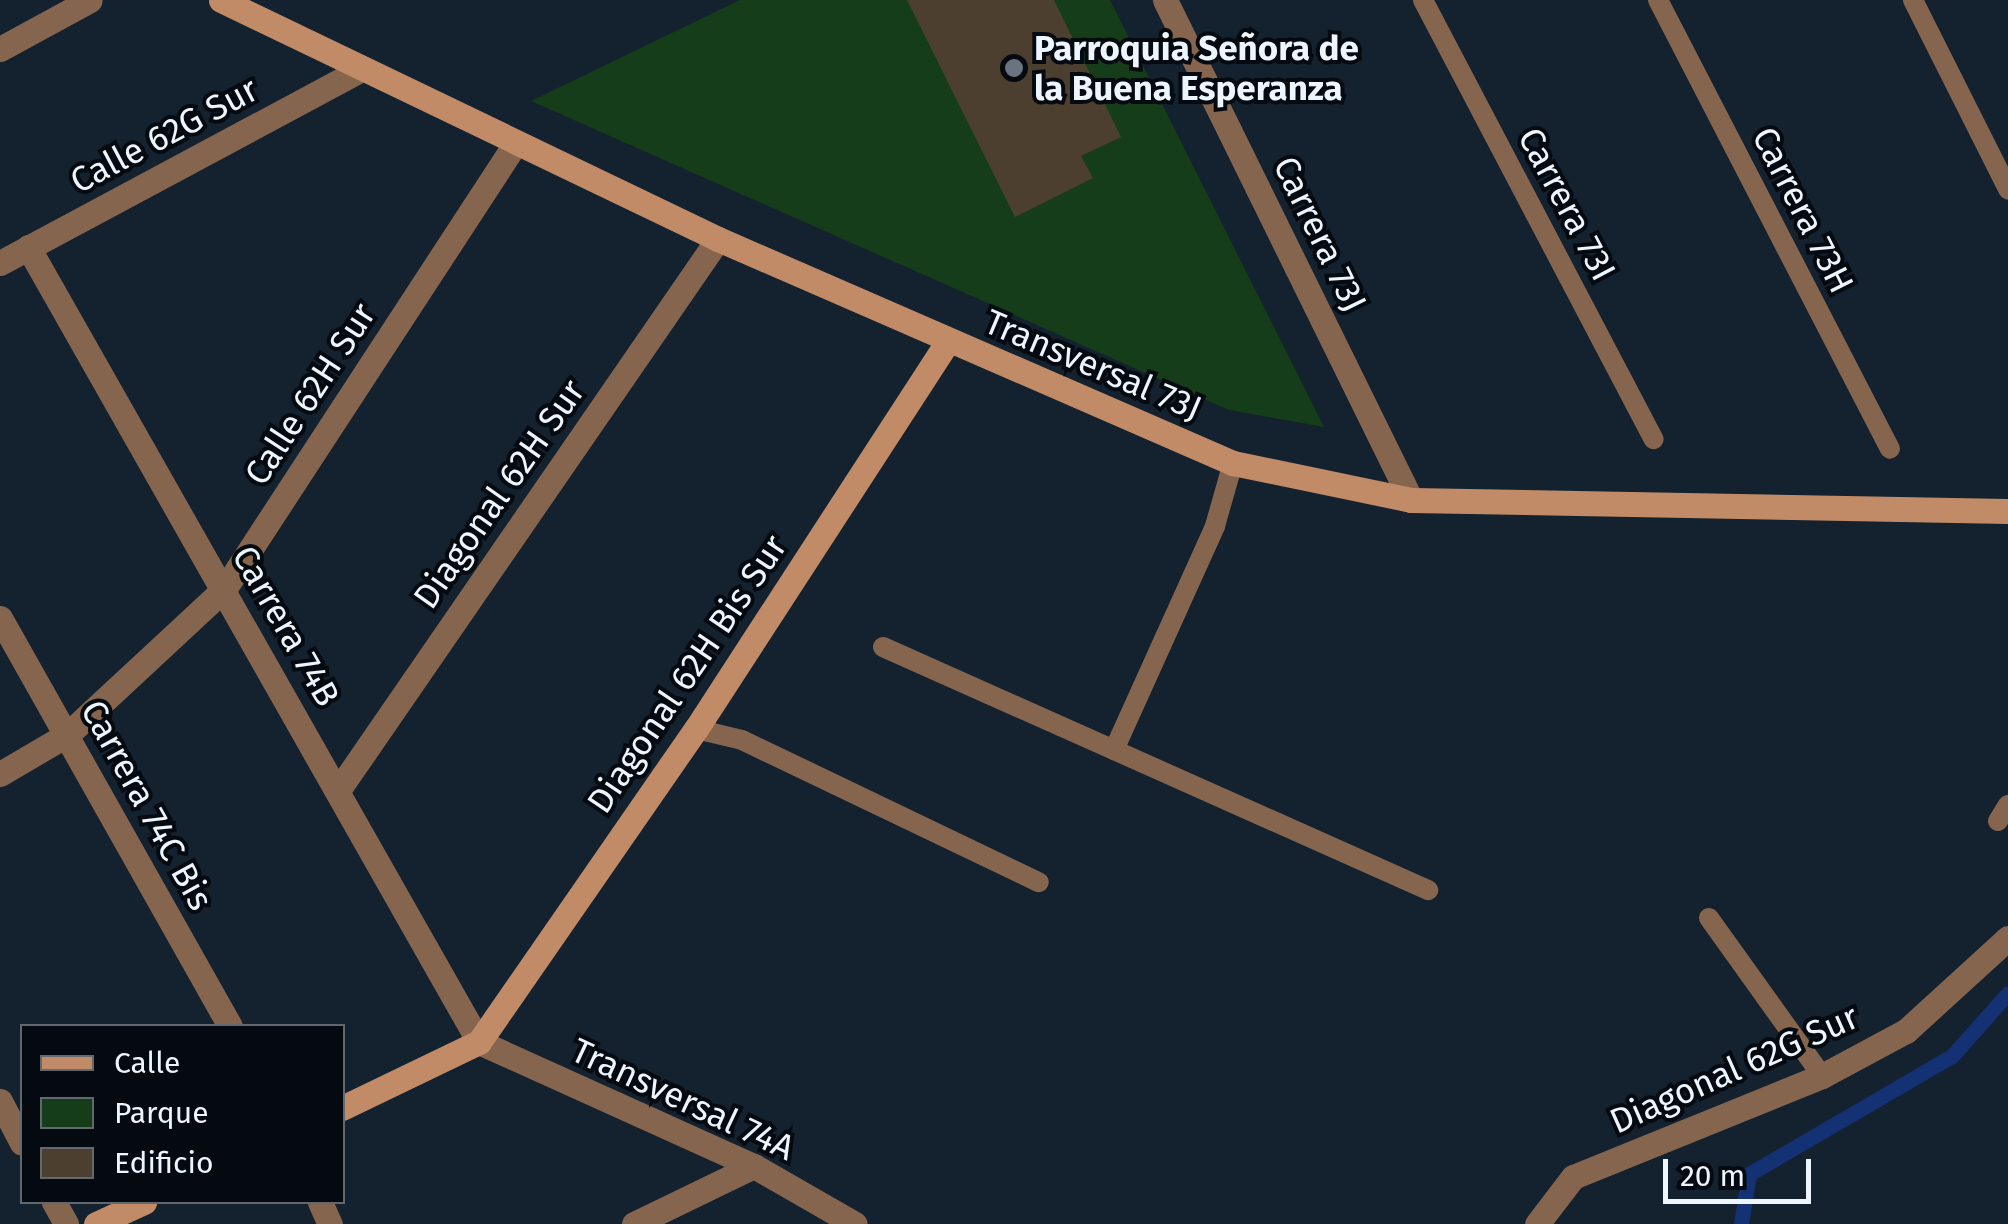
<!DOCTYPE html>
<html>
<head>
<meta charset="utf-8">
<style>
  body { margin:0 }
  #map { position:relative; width:2008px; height:1224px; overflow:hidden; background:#14212e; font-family:"Fira Sans",sans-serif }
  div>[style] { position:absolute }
  .green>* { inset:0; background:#163d1a }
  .stream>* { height:15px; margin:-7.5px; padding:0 7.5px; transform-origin:7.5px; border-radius:7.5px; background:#143174 }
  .building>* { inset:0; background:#4c3f30 }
  .lane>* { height:20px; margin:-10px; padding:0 10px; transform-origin:10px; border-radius:10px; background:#86654e }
  .street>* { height:25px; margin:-12.5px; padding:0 12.5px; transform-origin:12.5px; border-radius:12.5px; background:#86654e }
  .secondary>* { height:25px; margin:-12.5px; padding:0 12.5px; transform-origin:12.5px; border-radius:12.5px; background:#c18b67 }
  .dots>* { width:28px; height:28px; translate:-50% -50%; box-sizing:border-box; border:5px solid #050a10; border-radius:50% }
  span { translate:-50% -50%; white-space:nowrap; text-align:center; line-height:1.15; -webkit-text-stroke:8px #050a10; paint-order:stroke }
  .poi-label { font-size:35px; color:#edf6ff; font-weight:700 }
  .left { translate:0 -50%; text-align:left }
  .street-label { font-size:35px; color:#edf6ff }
  .legend { position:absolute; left:20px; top:1024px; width:325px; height:180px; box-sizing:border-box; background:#050a10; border:2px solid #626870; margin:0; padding:12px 18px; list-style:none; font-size:30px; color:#edf6ff }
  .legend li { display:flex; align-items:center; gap:20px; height:50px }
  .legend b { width:50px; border:2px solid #626870 }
  .scale { position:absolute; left:1663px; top:1159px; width:148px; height:45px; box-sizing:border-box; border:5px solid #edf6ff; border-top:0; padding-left:12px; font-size:30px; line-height:35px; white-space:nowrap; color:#edf6ff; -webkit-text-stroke:8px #050a10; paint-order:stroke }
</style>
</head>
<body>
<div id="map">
  <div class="green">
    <i style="clip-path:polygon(740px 0,1110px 0,1324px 427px,1229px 410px,531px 101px)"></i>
  </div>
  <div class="stream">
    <i style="left:1741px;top:1224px;width:51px;rotate:-80.9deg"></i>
    <i style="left:1749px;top:1174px;width:235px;rotate:-30.2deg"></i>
    <i style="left:1952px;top:1056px;width:84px;rotate:-48.4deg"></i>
  </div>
  <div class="building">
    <i style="clip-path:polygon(907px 0,1054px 0,1121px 137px,1081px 156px,1093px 178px,1015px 217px)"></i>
  </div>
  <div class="lane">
    <i style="left:1423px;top:0;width:496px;rotate:62.3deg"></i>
    <i style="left:1658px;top:0;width:505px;rotate:62.67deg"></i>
    <i style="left:1913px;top:0;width:212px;rotate:63.3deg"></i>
    <i style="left:883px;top:647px;width:597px;rotate:24.03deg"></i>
    <i style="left:696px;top:729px;width:47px;rotate:13.4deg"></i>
    <i style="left:742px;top:740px;width:329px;rotate:25.6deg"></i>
    <i style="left:1114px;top:750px;width:246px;rotate:-65.7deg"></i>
    <i style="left:1215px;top:526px;width:66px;rotate:-74.1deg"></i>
    <i style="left:1998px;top:821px;width:19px;rotate:-58deg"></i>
    <i style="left:1709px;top:918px;width:194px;rotate:54.4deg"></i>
  </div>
  <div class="street">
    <i style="left:1165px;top:0;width:557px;rotate:63.8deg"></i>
    <i style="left:0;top:49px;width:102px;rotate:-28.6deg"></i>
    <i style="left:28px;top:247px;width:914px;rotate:60.43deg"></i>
    <i style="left:479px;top:1042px;width:302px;rotate:24.3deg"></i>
    <i style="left:754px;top:1166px;width:116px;rotate:29.9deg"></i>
    <i style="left:0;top:263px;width:411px;rotate:-28.2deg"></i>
    <i style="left:0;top:618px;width:468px;rotate:60.6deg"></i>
    <i style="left:0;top:774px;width:79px;rotate:-30.5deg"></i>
    <i style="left:68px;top:734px;width:214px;rotate:-42.9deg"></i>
    <i style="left:225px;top:588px;width:530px;rotate:-56.85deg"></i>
    <i style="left:339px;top:789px;width:668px;rotate:-55.43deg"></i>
    <i style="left:0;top:1101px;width:47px;rotate:62.4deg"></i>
    <i style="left:54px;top:1202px;width:25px;rotate:61deg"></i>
    <i style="left:320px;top:1202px;width:24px;rotate:66deg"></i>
    <i style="left:634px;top:1224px;width:133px;rotate:-25.8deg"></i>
    <i style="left:1537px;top:1224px;width:59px;rotate:-52.5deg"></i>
    <i style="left:1573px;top:1177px;width:269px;rotate:-22.1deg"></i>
    <i style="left:1822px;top:1076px;width:95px;rotate:-28.2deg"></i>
    <i style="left:1906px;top:1031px;width:138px;rotate:-42.4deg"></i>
  </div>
  <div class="secondary">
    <i style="left:221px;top:0;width:551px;rotate:25.68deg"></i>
    <i style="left:718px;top:239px;width:562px;rotate:23.51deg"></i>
    <i style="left:1233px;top:463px;width:182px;rotate:11.7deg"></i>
    <i style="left:1411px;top:500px;width:597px;rotate:1.06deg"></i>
    <i style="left:342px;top:1108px;width:152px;rotate:-25.7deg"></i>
    <i style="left:479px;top:1042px;width:381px;rotate:-55.3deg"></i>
    <i style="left:696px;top:729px;width:463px;rotate:-57deg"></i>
    <i style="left:96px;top:1224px;width:53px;rotate:-24.6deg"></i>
  </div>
  <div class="dots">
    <i style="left:1014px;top:68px;background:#6b7280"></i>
  </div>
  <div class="poi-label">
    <span class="left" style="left:1034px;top:68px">Parroquia Señora de<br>la Buena Esperanza</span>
  </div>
  <div class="street-label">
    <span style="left:164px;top:135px;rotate:-28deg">Calle 62G Sur</span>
    <span style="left:1567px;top:204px;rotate:62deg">Carrera 73I</span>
    <span style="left:1803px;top:210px;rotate:63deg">Carrera 73H</span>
    <span style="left:1320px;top:234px;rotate:64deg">Carrera 73J</span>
    <span style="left:1093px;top:365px;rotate:23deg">Transversal 73J</span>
    <span style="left:310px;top:394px;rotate:-57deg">Calle 62H Sur</span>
    <span style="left:499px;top:494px;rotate:-55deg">Diagonal 62H Sur</span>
    <span style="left:286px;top:626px;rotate:60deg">Carrera 74B</span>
    <span style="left:687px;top:674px;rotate:-56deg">Diagonal 62H Bis Sur</span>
    <span style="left:147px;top:805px;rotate:61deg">Carrera 74C Bis</span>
    <span style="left:1734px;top:1069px;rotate:-24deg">Diagonal 62G Sur</span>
    <span style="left:683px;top:1099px;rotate:25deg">Transversal 74A</span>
  </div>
  <ul class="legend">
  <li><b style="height:12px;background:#c18b67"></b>Calle</li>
  <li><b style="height:28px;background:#163d1a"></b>Parque</li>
  <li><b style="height:28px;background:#4c3f30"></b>Edificio</li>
  </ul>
  <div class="scale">20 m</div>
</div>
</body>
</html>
